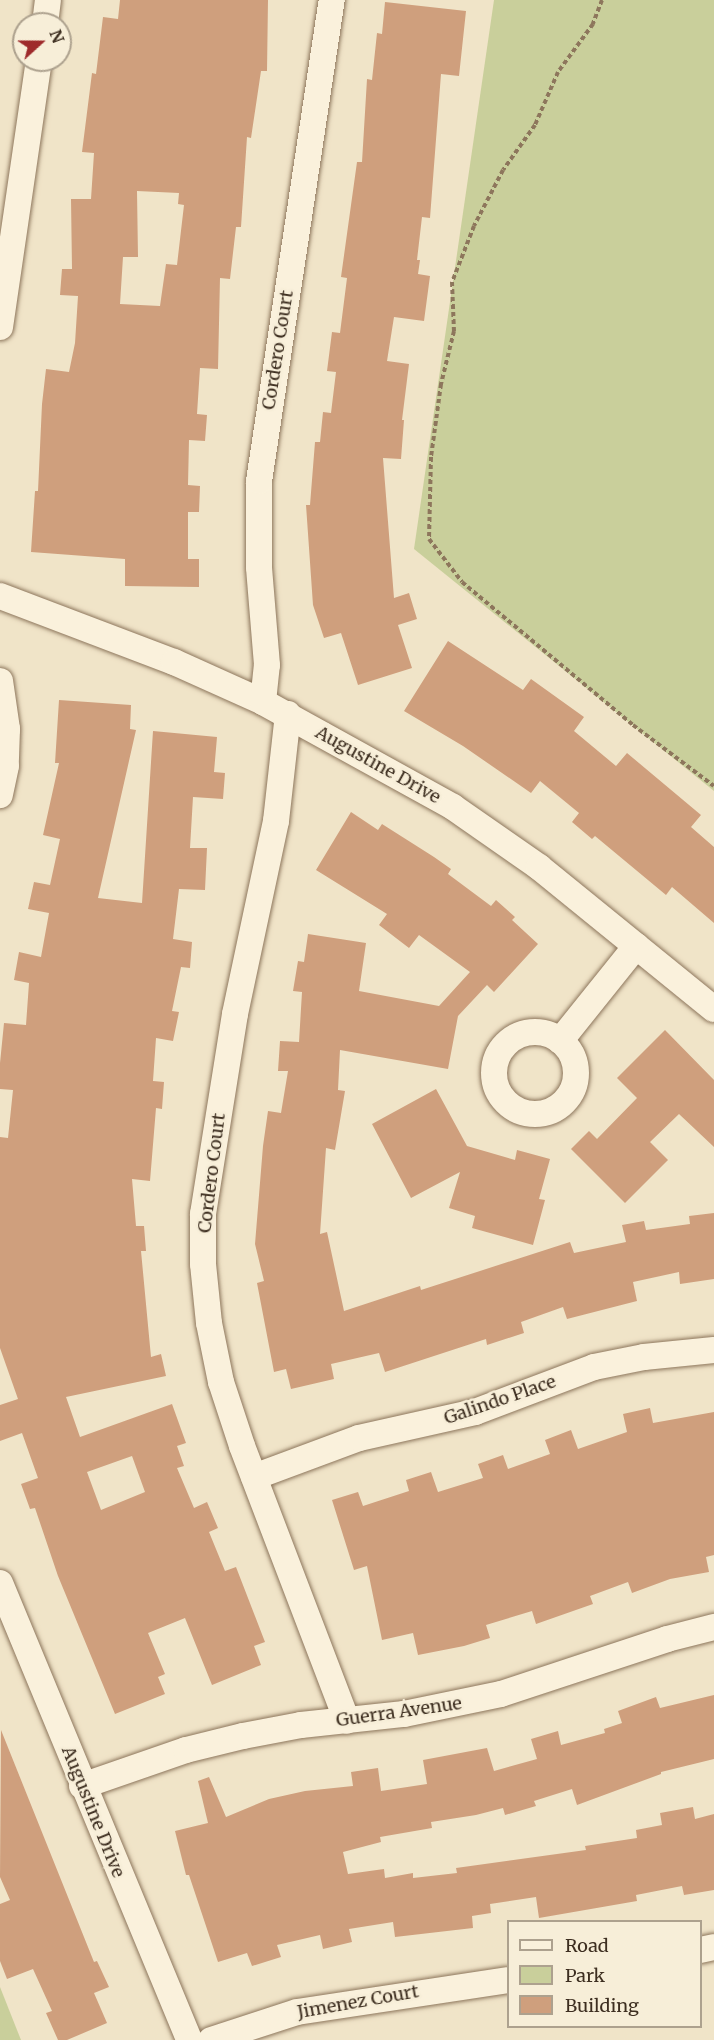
<!DOCTYPE html>
<html>
<head>
<meta charset="utf-8">
<style>
  body { margin:0 }
  #map { position:relative; width:714px; height:2040px; overflow:hidden; background:#f0e4c8; font-family:Merriweather,serif }
  div>[style] { position:absolute }
  .green>* { inset:0; background:#c9cf9b }
  .building>* { inset:0; background:#cf9f7d }
  .path>* { height:4px; margin-top:-2px; transform-origin:0; background:repeating-linear-gradient(90deg,#8d765c 0 4.5px,transparent 0 7.5px) }
  .roads { filter:drop-shadow(0 0 2px #8d765c) drop-shadow(0 0 2px #8d765c) }
  .minor>* { height:26px; margin:-13px; padding:0 13px; transform-origin:13px; border-radius:13px; background:#faf1dc }
  .minor>.ring { margin:-13px; padding:0; box-sizing:content-box; background:none; border:26px solid #faf1dc; border-radius:50% }
  span { translate:-50% -50%; white-space:nowrap; text-align:center; line-height:1.15; -webkit-text-stroke:5px #f7eed8; paint-order:stroke }
  .street-label { font-size:18px; color:#3d2e20 }
  .legend { position:absolute; left:507px; top:1920px; width:195px; height:108px; box-sizing:border-box; background:#f7eed8; border:2px solid #ada18e; margin:0; padding:8px 10px; list-style:none; font-size:18px; color:#3d2e20 }
  .legend li { display:flex; align-items:center; gap:12px; height:30px }
  .legend b { width:30px; border:2px solid #ada18e }
  .north { position:absolute; left:12px; top:12px; width:60px; height:60px; box-sizing:border-box; background:#f7eed8; border:2px solid #ada18e; border-radius:50%; rotate:69deg; font-size:16px; font-weight:700; line-height:24px; text-align:center; color:#3d2e20 }
  .north::after { content:''; display:block; margin:auto; width:21px; height:27px; background:#9e2a2b; clip-path:polygon(50% 0,100% 100%,50% 72%,0 100%) }
</style>
</head>
<body>
<div id="map">
  <div class="green">
    <i style="clip-path:polygon(494px 0,714px 0,714px 791px,414px 549px)"></i>
    <i style="clip-path:polygon(0 1987px,21px 2040px,0 2040px)"></i>
  </div>
  <div class="building">
    <i style="clip-path:polygon(evenodd,120px 0,268px 0,267px 71px,261px 71px,251px 138px,247px 137px,241px 227px,236px 227px,230px 279px,220px 278px,218px 369px,200px 368px,197px 414px,207px 415px,205px 441px,189px 440px,188px 485px,200px 486px,199px 512px,188px 512px,188px 559px,199px 559px,199px 587px,125px 586px,125px 559px,31px 552px,35px 491px,38px 491px,42px 404px,46px 369px,69px 372px,75px 343px,78px 296px,60px 295px,62px 269px,72px 269px,71px 199px,91px 199px,94px 153px,82px 152px,92px 73px,96px 74px,103px 17px,118px 19px,120px 0,137px 191px,179px 193px,178px 204px,184px 205px,177px 265px,166px 264px,160px 306px,120px 304px,123px 257px,138px 257px,137px 191px)"></i>
    <i style="clip-path:polygon(385px 2px,466px 11px,459px 76px,441px 74px,430px 218px,422px 217px,417px 260px,420px 260px,418px 274px,430px 276px,424px 321px,394px 317px,387px 361px,409px 364px,402px 420px,404px 420px,401px 459px,383px 458px,394px 598px,409px 593px,417px 619px,398px 625px,412px 668px,358px 685px,341px 633px,324px 638px,313px 605px,306px 505px,310px 505px,315px 442px,320px 442px,323px 412px,331px 413px,336px 372px,327px 371px,332px 332px,340px 333px,347px 278px,341px 277px,357px 162px,362px 162px,367px 79px,372px 80px,377px 33px,382px 34px)"></i>
    <i style="clip-path:polygon(448px 641px,523px 690px,531px 679px,584px 717px,574px 731px,616px 766px,627px 753px,701px 815px,691px 827px,714px 847px,714px 923px,672px 887px,666px 895px,595px 836px,592px 839px,572px 822px,579px 813px,540px 781px,531px 793px,463px 746px,404px 711px)"></i>
    <i style="clip-path:polygon(evenodd,59px 700px,131px 705px,130px 729px,136px 730px,98px 898px,142px 903px,153px 731px,217px 737px,214px 772px,225px 773px,223px 799px,193px 797px,190px 848px,207px 848px,205px 890px,179px 889px,173px 939px,192px 942px,190px 968px,181px 967px,172px 1011px,179px 1012px,173px 1041px,156px 1038px,153px 1081px,164px 1082px,162px 1109px,156px 1108px,150px 1181px,132px 1179px,136px 1226px,144px 1226px,146px 1251px,141px 1251px,151px 1357px,161px 1354px,166px 1376px,66px 1397px,80px 1437px,172px 1404px,186px 1443px,177px 1446px,184px 1466px,177px 1468px,194px 1508px,207px 1502px,218px 1528px,209px 1532px,225px 1571px,236px 1567px,265px 1642px,254px 1646px,261px 1665px,212px 1685px,185px 1618px,148px 1633px,165px 1674px,158px 1677px,165px 1694px,115px 1714px,58px 1576px,35px 1508px,30px 1509px,21px 1484px,38px 1478px,22px 1433px,0 1441px,0 1405px,18px 1399px,0 1348px,0 1137px,8px 1138px,13px 1090px,0 1089px,0 1063px,4px 1023px,26px 1025px,29px 983px,14px 980px,19px 952px,41px 957px,49px 913px,28px 909px,34px 882px,50px 885px,60px 839px,43px 835px,59px 763px,55px 763px,59px 700px,132px 1456px,145px 1492px,101px 1510px,87px 1472px,132px 1456px)"></i>
    <i style="clip-path:polygon(351px 812px,378px 830px,382px 824px,434px 857px,451px 869px,448px 874px,491px 906px,496px 900px,515px 917px,512px 920px,538px 944px,494px 992px,487px 985px,458px 1016px,448px 1069px,340px 1050px,338px 1090px,345px 1091px,335px 1150px,326px 1148px,320px 1234px,327px 1232px,344px 1311px,420px 1286px,421px 1290px,570px 1242px,574px 1253px,626px 1242px,622px 1225px,644px 1221px,646px 1230px,690px 1224px,689px 1216px,714px 1213px,714px 1279px,680px 1284px,679px 1272px,633px 1282px,637px 1301px,567px 1319px,563px 1307px,521px 1322px,524px 1333px,487px 1345px,486px 1339px,385px 1372px,379px 1353px,331px 1364px,334px 1379px,291px 1389px,286px 1369px,274px 1372px,257px 1283px,264px 1281px,255px 1244px,263px 1146px,268px 1111px,281px 1113px,288px 1071px,278px 1071px,280px 1041px,299px 1042px,302px 992px,293px 991px,298px 961px,304px 962px,308px 934px,366px 943px,359px 991px,439px 1006px,470px 972px,419px 935px,409px 948px,379px 925px,387px 914px,316px 870px)"></i>
    <i style="clip-path:polygon(665px 1030px,714px 1080px,714px 1147px,679px 1114px,650px 1142px,668px 1160px,625px 1203px,571px 1149px,589px 1131px,597px 1139px,637px 1098px,617px 1078px)"></i>
    <i style="clip-path:polygon(436px 1089px,467px 1146px,515px 1160px,517px 1150px,550px 1159px,539px 1199px,545px 1200px,533px 1245px,472px 1228px,475px 1216px,449px 1208px,460px 1172px,411px 1198px,372px 1124px)"></i>
    <i style="clip-path:polygon(650px 1408px,653px 1423px,714px 1412px,714px 1555px,706px 1557px,709px 1572px,670px 1579px,632px 1593px,628px 1582px,590px 1596px,593px 1604px,536px 1624px,532px 1611px,486px 1625px,490px 1638px,464px 1646px,418px 1655px,413px 1633px,382px 1640px,367px 1566px,354px 1570px,332px 1500px,358px 1492px,363px 1506px,409px 1491px,406px 1480px,431px 1472px,438px 1492px,483px 1478px,478px 1464px,503px 1455px,508px 1469px,550px 1454px,545px 1440px,571px 1430px,578px 1449px,627px 1432px,623px 1414px)"></i>
    <i style="clip-path:polygon(714px 1695px,714px 1759px,661px 1772px,661px 1774px,577px 1805px,572px 1789px,534px 1801px,536px 1806px,505px 1815px,503px 1808px,476px 1815px,431px 1822px,432px 1828px,380px 1837px,381px 1842px,343px 1852px,348px 1874px,384px 1869px,385px 1878px,413px 1873px,413px 1878px,457px 1873px,456px 1868px,586px 1850px,585px 1846px,637px 1838px,636px 1830px,662px 1825px,660px 1813px,693px 1807px,695px 1819px,714px 1814px,714px 1890px,684px 1895px,682px 1886px,636px 1895px,637px 1901px,539px 1918px,536px 1897px,490px 1904px,491px 1913px,472px 1916px,473px 1928px,395px 1937px,393px 1922px,349px 1929px,352px 1942px,323px 1949px,320px 1935px,277px 1945px,281px 1957px,252px 1966px,247px 1953px,218px 1962px,189px 1875px,186px 1875px,175px 1831px,208px 1823px,198px 1781px,209px 1777px,226px 1817px,269px 1799px,305px 1791px,353px 1786px,351px 1772px,378px 1768px,381px 1791px,427px 1784px,423px 1760px,487px 1748px,494px 1771px,537px 1759px,531px 1739px,558px 1731px,561px 1745px,605px 1733px,604px 1729px,622px 1723px,618px 1711px,656px 1697px,660px 1708px)"></i>
    <i style="clip-path:polygon(1px 1730px,94px 1962px,97px 1961px,109px 1987px,94px 1993px,107px 2023px,67px 2040px,58px 2040px,46px 2013px,52px 2011px,33px 1969px,7px 1979px,0 1961px,0 1904px,10px 1900px,0 1877px)"></i>
  </div>
  <div class="path">
    <i style="left:602px;top:0;width:26px;rotate:111deg"></i>
    <i style="left:593px;top:24px;width:59px;rotate:126.1deg"></i>
    <i style="left:558px;top:72px;width:58px;rotate:113.5deg"></i>
    <i style="left:535px;top:125px;width:55px;rotate:125.4deg"></i>
    <i style="left:503px;top:170px;width:63px;rotate:117.4deg"></i>
    <i style="left:474px;top:226px;width:60px;rotate:111.4deg"></i>
    <i style="left:452px;top:282px;width:49px;rotate:87.7deg"></i>
    <i style="left:454px;top:331px;width:55px;rotate:103.8deg"></i>
    <i style="left:441px;top:384px;width:74px;rotate:97.8deg"></i>
    <i style="left:431px;top:457px;width:82px;rotate:91.4deg"></i>
    <i style="left:429px;top:539px;width:54px;rotate:52.5deg"></i>
    <i style="left:462px;top:582px;width:223px;rotate:39.9deg"></i>
    <i style="left:633px;top:725px;width:101px;rotate:37deg"></i>
  </div>
  <div class="roads">
    <div class="minor">
      <i style="left:45px;top:24px;width:24px;rotate:-83deg"></i>
      <i style="left:0;top:327px;width:270px;rotate:-81.7deg"></i>
      <i style="left:0;top:596px;width:186px;rotate:20.8deg"></i>
      <i style="left:174px;top:662px;width:98px;rotate:24.2deg"></i>
      <i style="left:263px;top:702px;width:217px;rotate:28.9deg"></i>
      <i style="left:453px;top:807px;width:105px;rotate:34.9deg"></i>
      <i style="left:539px;top:867px;width:225px;rotate:39.1deg"></i>
      <i style="left:0;top:681px;width:49px;rotate:81.7deg"></i>
      <i style="left:7px;top:729px;width:37px;rotate:92deg"></i>
      <i style="left:6px;top:766px;width:30px;rotate:102deg"></i>
      <i style="left:263px;top:702px;width:37px;rotate:-84deg"></i>
      <i style="left:267px;top:665px;width:98px;rotate:-94.7deg"></i>
      <i style="left:259px;top:567px;width:86px;rotate:-90deg"></i>
      <i style="left:259px;top:481px;width:487px;rotate:-81.4deg"></i>
      <i style="left:288px;top:714px;width:108px;rotate:96.4deg"></i>
      <i style="left:276px;top:821px;width:197px;rotate:102deg"></i>
      <i style="left:235px;top:1014px;width:203px;rotate:99.1deg"></i>
      <i style="left:203px;top:1214px;width:50px;rotate:90deg"></i>
      <i style="left:203px;top:1264px;width:59px;rotate:84.2deg"></i>
      <i style="left:209px;top:1323px;width:60px;rotate:78.5deg"></i>
      <i style="left:221px;top:1382px;width:67px;rotate:71.8deg"></i>
      <i style="left:242px;top:1446px;width:294px;rotate:69.1deg"></i>
      <i class="ring" style="left:494px;top:1032px;width:56px;height:56px"></i>
      <i style="left:560px;top:1041px;width:122px;rotate:-51.3deg"></i>
      <i style="left:254px;top:1477px;width:112px;rotate:-20.4deg"></i>
      <i style="left:359px;top:1438px;width:119px;rotate:-12.6deg"></i>
      <i style="left:475px;top:1412px;width:127px;rotate:-20.7deg"></i>
      <i style="left:594px;top:1367px;width:51px;rotate:-11.3deg"></i>
      <i style="left:644px;top:1357px;width:70px;rotate:-5.7deg"></i>
      <i style="left:0;top:1583px;width:495px;rotate:67.5deg"></i>
      <i style="left:82px;top:1786px;width:110px;rotate:-19.1deg"></i>
      <i style="left:186px;top:1750px;width:59px;rotate:-13.8deg"></i>
      <i style="left:243px;top:1736px;width:59px;rotate:-10.7deg"></i>
      <i style="left:301px;top:1725px;width:104px;rotate:-6.1deg"></i>
      <i style="left:404px;top:1714px;width:99px;rotate:-11.7deg"></i>
      <i style="left:501px;top:1694px;width:175px;rotate:-18.3deg"></i>
      <i style="left:667px;top:1639px;width:49px;rotate:-14.3deg"></i>
      <i style="left:700px;top:1950px;width:14px;rotate:-12deg"></i>
      <i style="left:211px;top:2040px;width:90px;rotate:-18deg"></i>
      <i style="left:297px;top:2012px;width:213px;rotate:-8.6deg"></i>
    </div>
  </div>
  <div class="street-label">
    <span style="left:278px;top:350px;rotate:-81deg">Cordero Court</span>
    <span style="left:378px;top:765px;rotate:29deg">Augustine Drive</span>
    <span style="left:212px;top:1173px;rotate:-83deg">Cordero Court</span>
    <span style="left:500px;top:1400px;rotate:-19deg">Galindo Place</span>
    <span style="left:399px;top:1712px;rotate:-8deg">Guerra Avenue</span>
    <span style="left:93px;top:1812px;rotate:68deg">Augustine Drive</span>
    <span style="left:358px;top:2002px;rotate:-10deg">Jimenez Court</span>
  </div>
  <ul class="legend">
  <li><b style="height:8px;background:#faf1dc"></b>Road</li>
  <li><b style="height:16px;background:#c9cf9b"></b>Park</li>
  <li><b style="height:16px;background:#cf9f7d"></b>Building</li>
  </ul>
  <div class="north">N</div>
</div>
</body>
</html>
